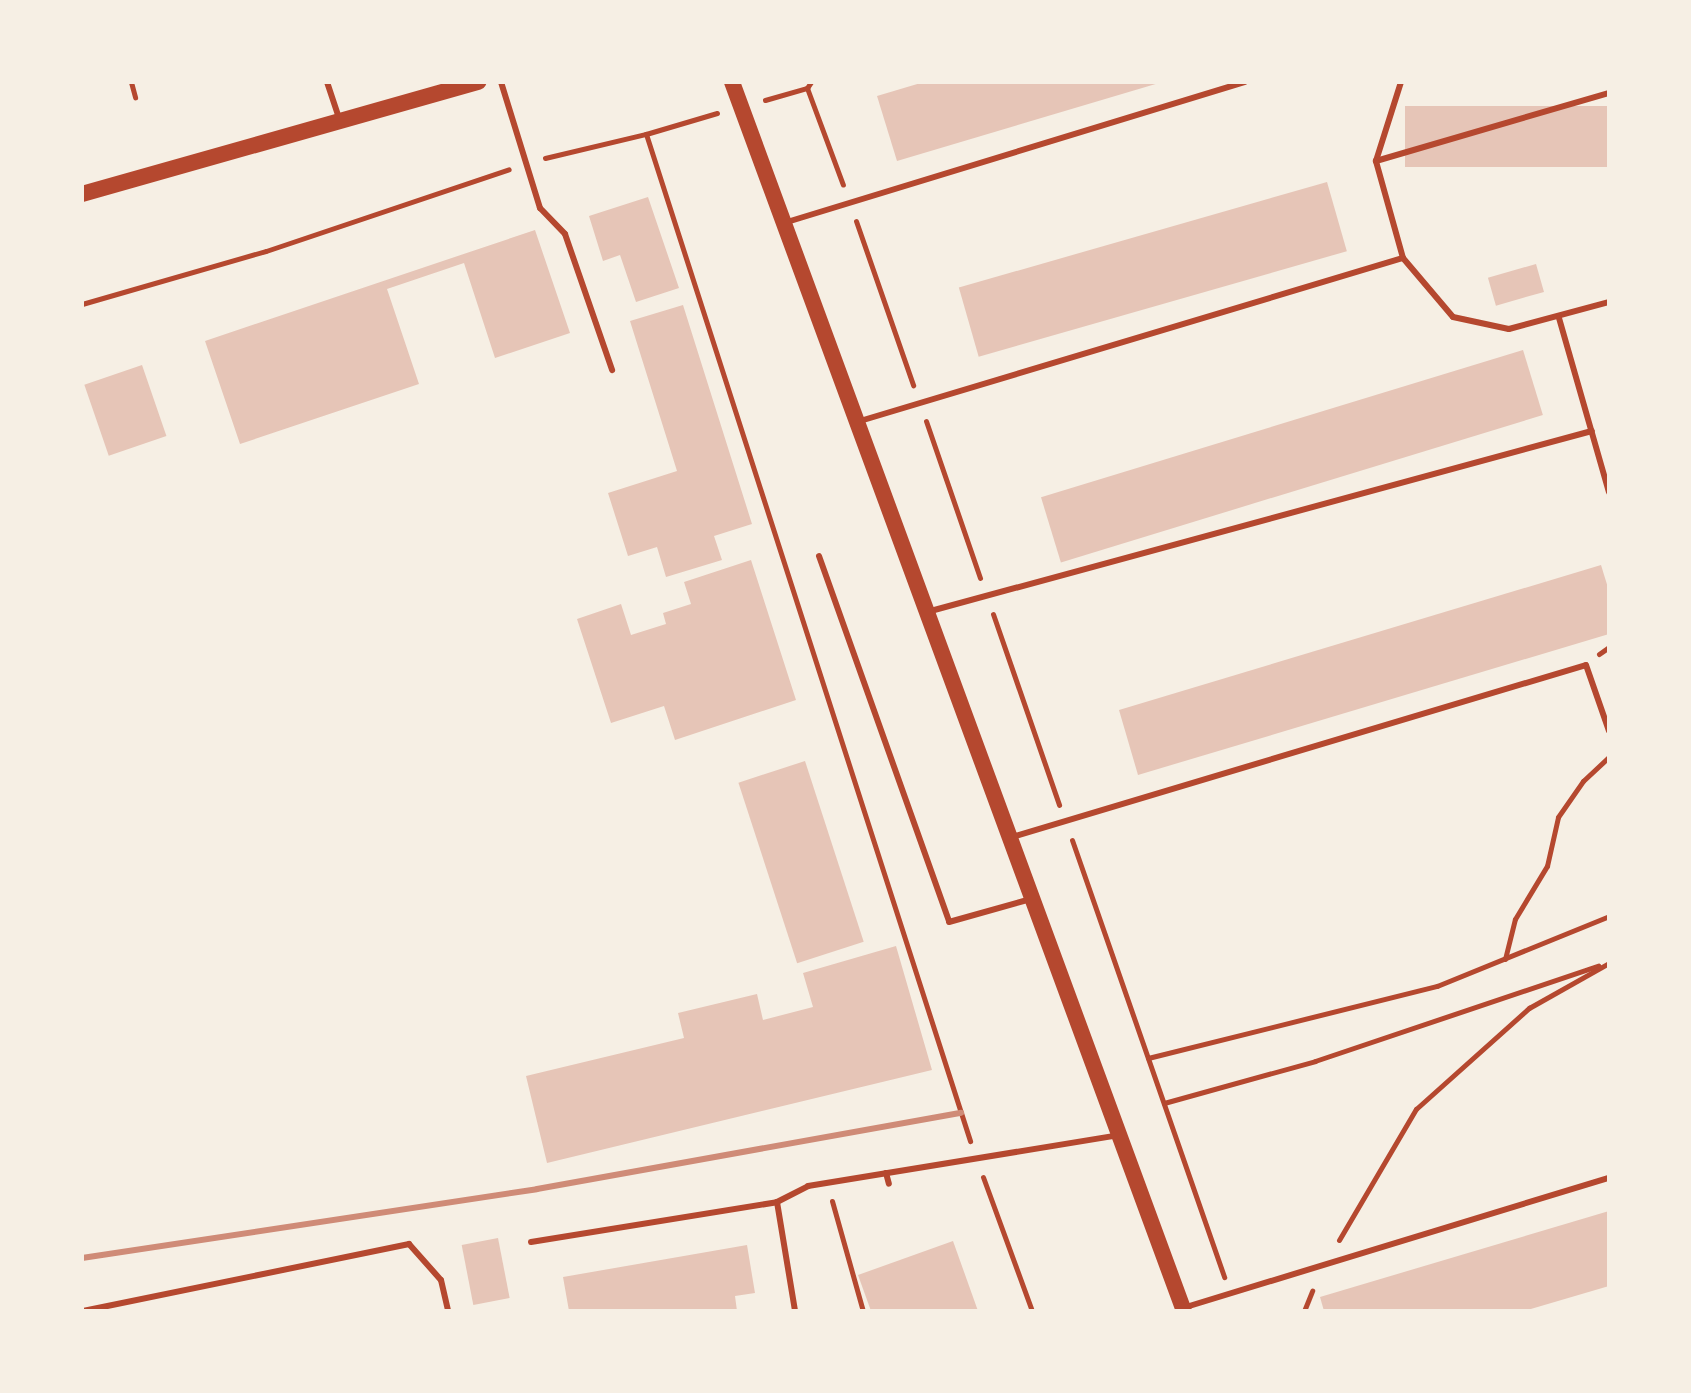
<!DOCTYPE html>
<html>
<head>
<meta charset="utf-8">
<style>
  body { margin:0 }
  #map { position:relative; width:1691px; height:1393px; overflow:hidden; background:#f6efe4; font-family:"DM Sans",sans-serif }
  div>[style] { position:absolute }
  .building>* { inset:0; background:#e6c5b7; transform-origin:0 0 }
  .path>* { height:5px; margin:-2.5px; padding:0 2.5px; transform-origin:2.5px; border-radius:2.5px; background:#b5482f }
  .service>* { height:6px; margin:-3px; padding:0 3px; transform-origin:3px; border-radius:3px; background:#b5482f }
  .secondary>* { height:16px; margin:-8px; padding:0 8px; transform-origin:8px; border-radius:8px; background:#b5482f }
  .rail>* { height:6px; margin:-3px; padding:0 3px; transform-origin:3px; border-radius:3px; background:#cf8b77 }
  span { translate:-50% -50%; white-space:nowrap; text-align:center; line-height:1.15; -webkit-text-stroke:6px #f6efe4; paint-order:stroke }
  .frame { position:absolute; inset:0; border:84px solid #f6efe4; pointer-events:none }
</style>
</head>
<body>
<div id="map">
  <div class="building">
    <i style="clip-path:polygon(924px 82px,1158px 82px,1159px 83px,897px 161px,877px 96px)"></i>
    <i style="left:1609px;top:106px;width:61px;height:204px;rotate:90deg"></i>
    <i style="left:1327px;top:182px;width:72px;height:383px;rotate:74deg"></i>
    <i style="clip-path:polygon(648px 197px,679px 288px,636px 302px,620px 255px,603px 261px,589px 216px)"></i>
    <i style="clip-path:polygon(535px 230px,570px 333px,495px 358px,464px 263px,387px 289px,419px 384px,240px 444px,205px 341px)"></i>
    <i style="left:1536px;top:264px;width:29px;height:50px;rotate:74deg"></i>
    <i style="clip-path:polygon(683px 305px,752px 524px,714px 536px,722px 560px,666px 577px,657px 547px,628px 556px,608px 493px,677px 471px,630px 321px)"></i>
    <i style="left:1523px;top:350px;width:68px;height:504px;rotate:73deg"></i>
    <i style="left:142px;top:365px;width:75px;height:61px;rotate:71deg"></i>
    <i style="clip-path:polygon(751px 560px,796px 700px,675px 740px,664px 706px,611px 723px,577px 619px,621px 604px,631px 635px,666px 624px,663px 613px,691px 604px,684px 582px)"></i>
    <i style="clip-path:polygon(1601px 565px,1609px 591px,1609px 634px,1138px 775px,1119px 710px)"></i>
    <i style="left:805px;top:761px;width:190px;height:70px;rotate:72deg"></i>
    <i style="clip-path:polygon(896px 946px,932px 1070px,547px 1163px,526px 1076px,684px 1038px,678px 1013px,757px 994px,763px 1020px,813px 1007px,803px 973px)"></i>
    <i style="clip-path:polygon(1609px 1211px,1609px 1286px,1524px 1311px,1324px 1311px,1320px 1297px)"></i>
    <i style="left:498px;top:1238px;width:61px;height:37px;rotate:79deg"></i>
    <i style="clip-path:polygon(953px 1241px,978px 1311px,871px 1311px,858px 1275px)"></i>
    <i style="clip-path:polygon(747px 1245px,755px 1293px,735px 1296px,737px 1311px,569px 1311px,563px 1277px)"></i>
  </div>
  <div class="path">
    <i style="left:131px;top:82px;width:16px;rotate:75deg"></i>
    <i style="left:807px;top:88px;width:103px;rotate:69.6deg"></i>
    <i style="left:765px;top:100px;width:44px;rotate:-15.9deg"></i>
    <i style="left:807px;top:88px;width:7px;rotate:-56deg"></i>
    <i style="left:646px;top:134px;width:74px;rotate:-16.5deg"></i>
    <i style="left:545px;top:158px;width:104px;rotate:-13.4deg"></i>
    <i style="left:646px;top:134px;width:1058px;rotate:72.16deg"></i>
    <i style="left:856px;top:221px;width:174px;rotate:70.8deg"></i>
    <i style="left:82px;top:304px;width:191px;rotate:-16.1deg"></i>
    <i style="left:266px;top:251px;width:256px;rotate:-18.6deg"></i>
    <i style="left:926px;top:421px;width:166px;rotate:71deg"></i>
    <i style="left:993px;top:614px;width:202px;rotate:70.9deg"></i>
    <i style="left:1599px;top:654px;width:12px;rotate:-35deg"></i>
    <i style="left:1072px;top:840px;width:463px;rotate:70.8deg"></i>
    <i style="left:1505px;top:959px;width:41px;rotate:-76deg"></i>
    <i style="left:1515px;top:919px;width:62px;rotate:-58.9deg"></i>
    <i style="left:1547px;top:866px;width:50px;rotate:-77.3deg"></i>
    <i style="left:1558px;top:817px;width:44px;rotate:-55.2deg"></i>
    <i style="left:1583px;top:781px;width:35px;rotate:-43deg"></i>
    <i style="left:1148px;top:1058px;width:298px;rotate:-14deg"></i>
    <i style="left:1437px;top:986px;width:186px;rotate:-22.1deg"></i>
    <i style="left:1164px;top:1103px;width:157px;rotate:-15.5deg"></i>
    <i style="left:1315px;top:1061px;width:299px;rotate:-18.6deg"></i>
    <i style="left:983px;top:1177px;width:143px;rotate:69.9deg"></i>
    <i style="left:832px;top:1201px;width:114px;rotate:74.3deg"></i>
    <i style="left:1339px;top:1240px;width:152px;rotate:-59.6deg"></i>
    <i style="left:1416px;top:1109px;width:152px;rotate:-41.8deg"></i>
    <i style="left:1529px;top:1008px;width:92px;rotate:-29.4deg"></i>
    <i style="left:1304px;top:1311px;width:22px;rotate:-68deg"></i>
  </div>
  <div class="service">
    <i style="left:327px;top:82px;width:41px;rotate:71.6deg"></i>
    <i style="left:501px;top:82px;width:132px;rotate:72.8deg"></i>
    <i style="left:540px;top:208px;width:36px;rotate:46deg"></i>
    <i style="left:565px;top:234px;width:144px;rotate:70.9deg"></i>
    <i style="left:1401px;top:82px;width:83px;rotate:107.6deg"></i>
    <i style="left:1376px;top:161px;width:243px;rotate:-16.3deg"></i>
    <i style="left:787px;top:222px;width:479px;rotate:-17deg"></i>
    <i style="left:1403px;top:258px;width:77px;rotate:49.7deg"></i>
    <i style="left:1453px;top:317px;width:57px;rotate:12.1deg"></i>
    <i style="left:1509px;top:329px;width:104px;rotate:-15.1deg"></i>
    <i style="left:1559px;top:318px;width:181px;rotate:74deg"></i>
    <i style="left:860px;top:421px;width:567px;rotate:-16.71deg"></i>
    <i style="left:1403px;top:258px;width:101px;rotate:-105.6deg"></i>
    <i style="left:819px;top:556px;width:388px;rotate:70.4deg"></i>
    <i style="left:949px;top:922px;width:85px;rotate:-15.7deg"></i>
    <i style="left:927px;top:612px;width:689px;rotate:-15.23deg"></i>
    <i style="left:1012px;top:837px;width:599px;rotate:-16.68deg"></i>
    <i style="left:1586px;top:665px;width:70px;rotate:70.8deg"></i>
    <i style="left:886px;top:1173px;width:11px;rotate:75deg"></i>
    <i style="left:777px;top:1202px;width:110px;rotate:80.6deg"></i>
    <i style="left:531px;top:1242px;width:249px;rotate:-9.2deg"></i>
    <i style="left:777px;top:1202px;width:35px;rotate:-27deg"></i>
    <i style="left:808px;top:1186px;width:315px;rotate:-9.3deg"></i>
    <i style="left:1186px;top:1307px;width:442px;rotate:-17deg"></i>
    <i style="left:83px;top:1311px;width:333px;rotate:-11.6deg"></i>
    <i style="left:409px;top:1244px;width:48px;rotate:48.4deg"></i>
    <i style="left:441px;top:1280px;width:32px;rotate:77deg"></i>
  </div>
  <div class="secondary">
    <i style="left:732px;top:82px;width:1309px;rotate:69.81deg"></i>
    <i style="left:82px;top:194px;width:412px;rotate:-15.8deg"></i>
  </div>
  <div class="rail">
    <i style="left:82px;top:1258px;width:460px;rotate:-8.6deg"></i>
    <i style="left:537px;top:1189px;width:431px;rotate:-10.2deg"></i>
  </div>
  <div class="frame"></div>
</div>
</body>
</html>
